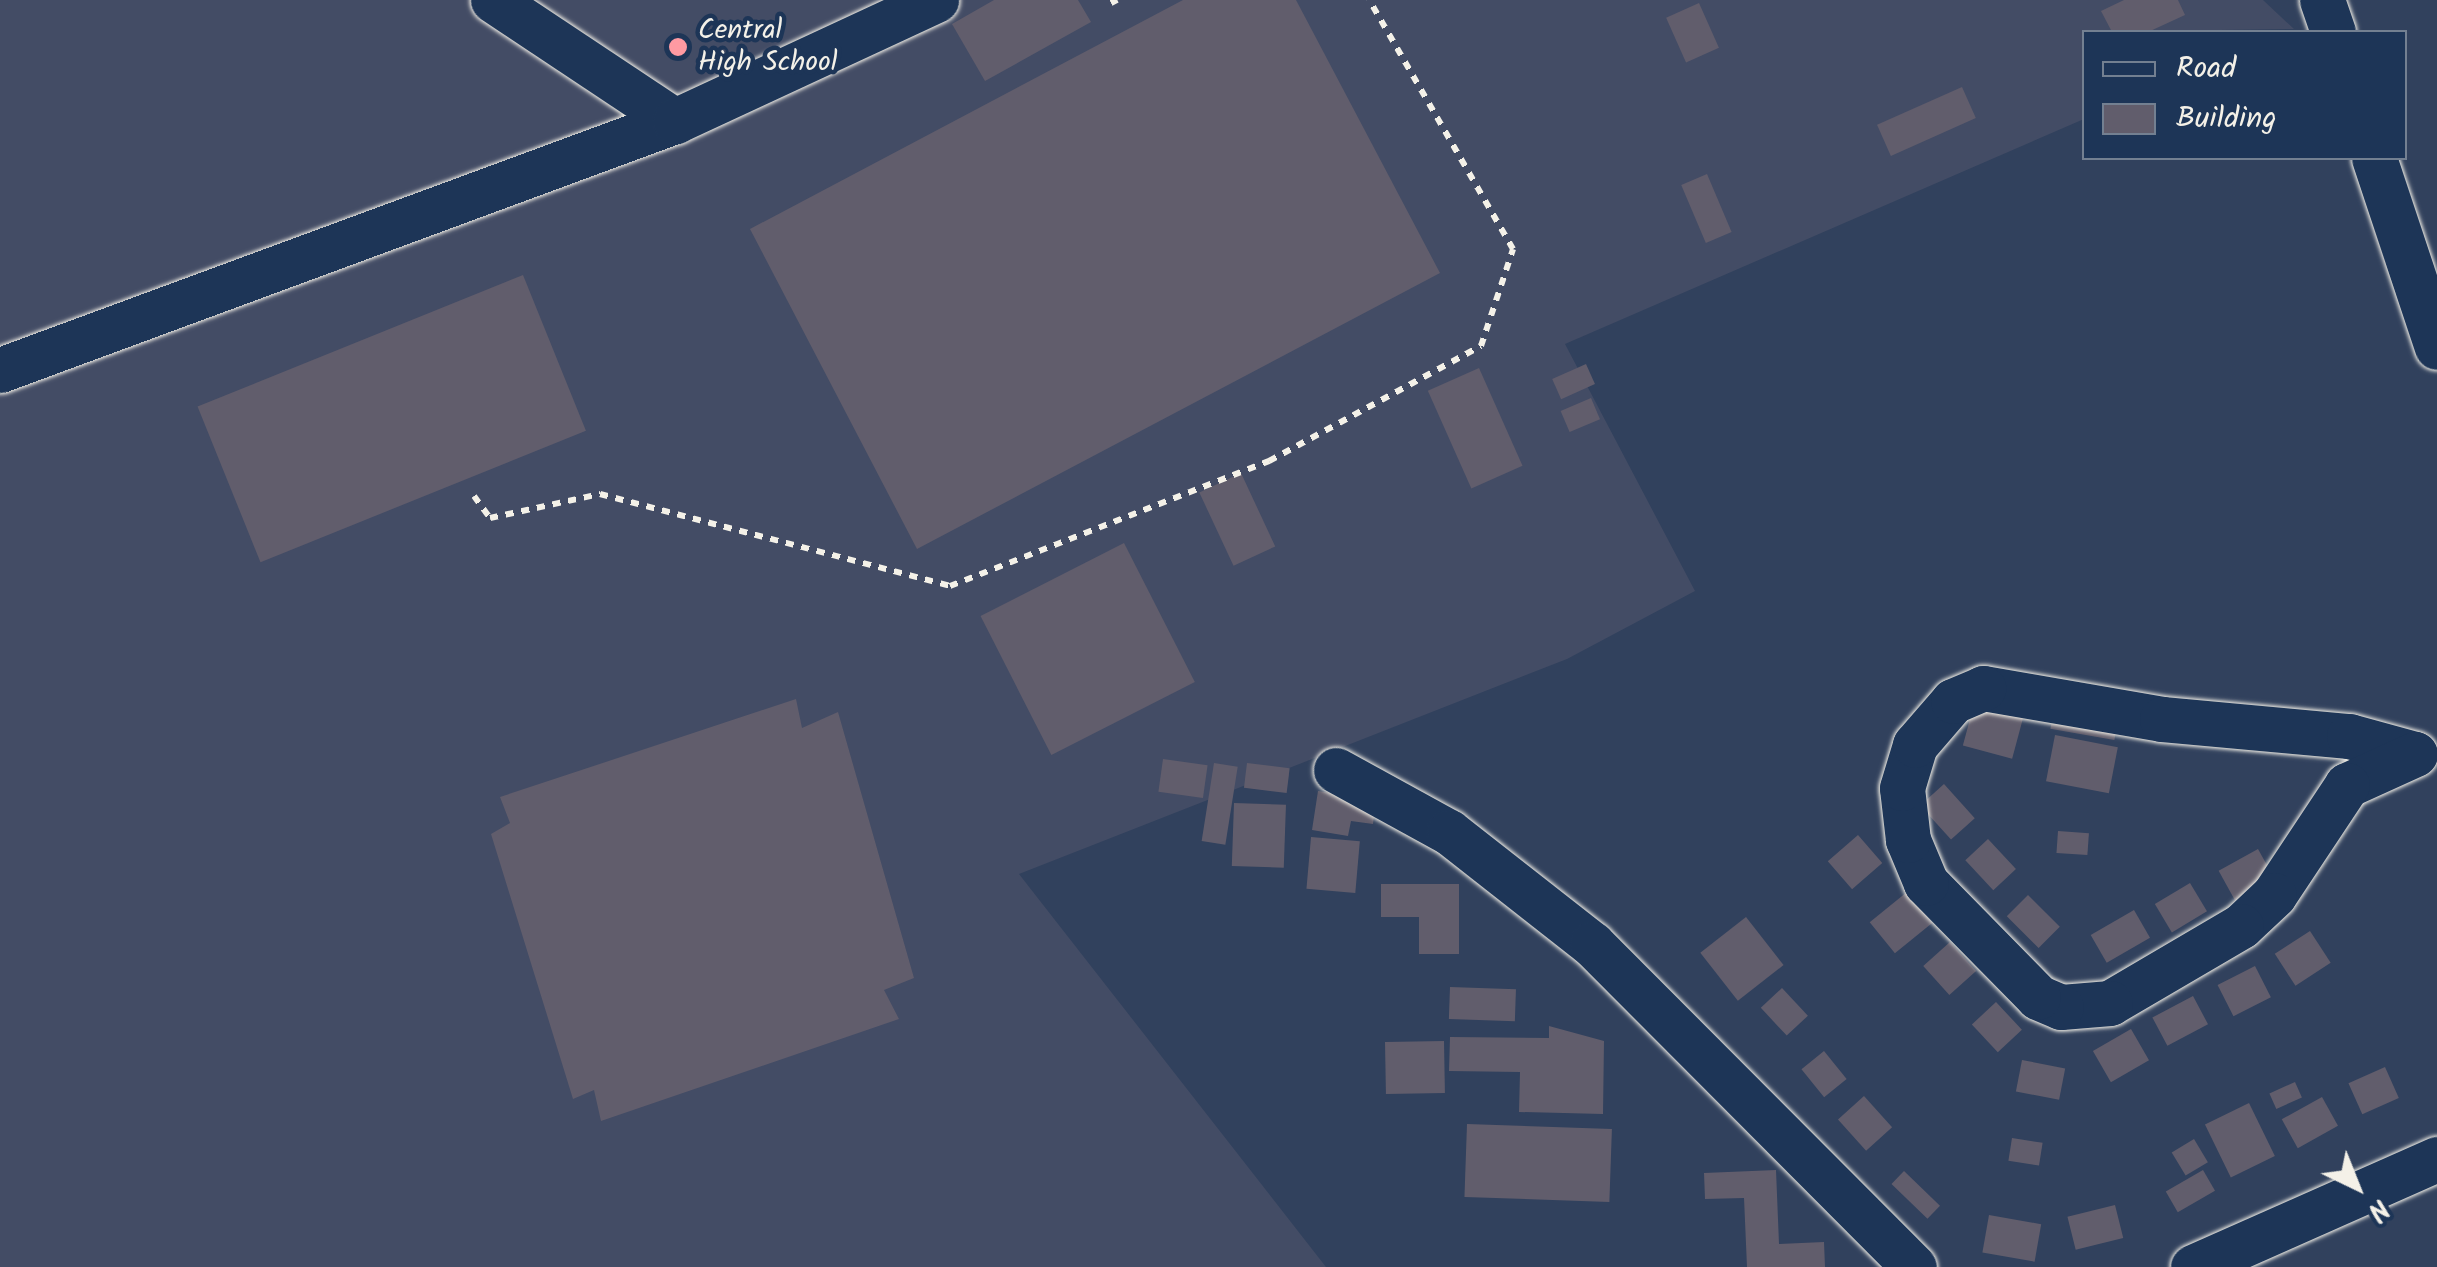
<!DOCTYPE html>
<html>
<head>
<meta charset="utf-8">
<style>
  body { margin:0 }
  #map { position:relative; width:2437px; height:1267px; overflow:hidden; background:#31415d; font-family:Kalam,sans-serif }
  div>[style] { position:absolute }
  .built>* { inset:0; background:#434c65 }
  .building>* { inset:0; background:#615d6c; transform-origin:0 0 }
  .path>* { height:6px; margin-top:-3px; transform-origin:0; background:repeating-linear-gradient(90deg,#f4f1e8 0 8px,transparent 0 16px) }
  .roads { filter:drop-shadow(0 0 2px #f4f1e8) drop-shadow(0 0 2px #f4f1e8) }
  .street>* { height:45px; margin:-22.5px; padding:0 22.5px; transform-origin:22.5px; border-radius:22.5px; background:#1d3557 }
  .dots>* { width:28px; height:28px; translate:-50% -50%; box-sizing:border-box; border:5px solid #1d3557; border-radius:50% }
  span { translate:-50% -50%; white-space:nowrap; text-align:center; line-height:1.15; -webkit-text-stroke:9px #1d3557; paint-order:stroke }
  .poi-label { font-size:28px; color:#f4f1e8 }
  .left { translate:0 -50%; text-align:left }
  .legend { position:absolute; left:2082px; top:30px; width:325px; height:130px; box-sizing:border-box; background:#1d3557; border:2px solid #738091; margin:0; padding:12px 18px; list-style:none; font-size:30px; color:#f4f1e8 }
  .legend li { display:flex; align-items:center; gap:20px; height:50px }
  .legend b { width:50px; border:2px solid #738091 }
  .north { position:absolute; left:2307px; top:1137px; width:100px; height:100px; -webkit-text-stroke:8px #1d3557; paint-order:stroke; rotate:137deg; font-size:28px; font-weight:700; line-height:40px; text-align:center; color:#f4f1e8 }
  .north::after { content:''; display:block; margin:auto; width:35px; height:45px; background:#f4f1e8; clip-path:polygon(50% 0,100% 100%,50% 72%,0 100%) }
</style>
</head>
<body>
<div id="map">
  <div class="built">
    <i style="clip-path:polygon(0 0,2263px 0,2294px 29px,2084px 32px,2084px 119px,1565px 344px,1695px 591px,1567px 659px,1019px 874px,1326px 1267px,0 1267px)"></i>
  </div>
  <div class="building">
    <i style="clip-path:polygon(994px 0,1078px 0,1091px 22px,985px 81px,952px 24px)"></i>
    <i style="clip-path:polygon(1183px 0,1296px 0,1440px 273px,917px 549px,750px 229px)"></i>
    <i style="clip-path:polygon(2124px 0,2178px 0,2185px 15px,2148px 32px,2112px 32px,2101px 11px)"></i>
    <i style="left:1699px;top:3px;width:49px;height:36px;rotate:66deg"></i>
    <i style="left:1962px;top:87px;width:34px;height:93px;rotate:66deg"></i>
    <i style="left:1707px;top:174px;width:63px;height:28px;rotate:67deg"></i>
    <i style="left:523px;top:275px;width:168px;height:351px;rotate:68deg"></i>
    <i style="left:1586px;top:364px;width:22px;height:37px;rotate:66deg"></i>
    <i style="left:1479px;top:368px;width:107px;height:56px;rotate:66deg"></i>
    <i style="left:1591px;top:398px;width:23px;height:33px;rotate:67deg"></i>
    <i style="left:1241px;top:473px;width:81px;height:46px;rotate:65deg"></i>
    <i style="left:1124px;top:543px;width:156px;height:161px;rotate:63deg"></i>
    <i style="clip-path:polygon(796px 699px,802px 728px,838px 712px,914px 978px,884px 990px,899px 1019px,601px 1121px,594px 1090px,573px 1099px,491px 834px,510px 823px,500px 797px)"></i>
    <i style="left:1974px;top:704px;width:51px;height:43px;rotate:15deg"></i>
    <i style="left:2053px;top:714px;width:65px;height:15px;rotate:10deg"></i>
    <i style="left:2055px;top:735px;width:64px;height:47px;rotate:11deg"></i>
    <i style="left:1163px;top:759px;width:45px;height:33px;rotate:8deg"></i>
    <i style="left:1214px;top:763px;width:24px;height:79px;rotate:9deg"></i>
    <i style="left:1247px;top:763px;width:43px;height:25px;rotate:7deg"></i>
    <i style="left:1944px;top:784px;width:46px;height:32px;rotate:48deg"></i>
    <i style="clip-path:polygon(1318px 791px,1376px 800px,1373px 824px,1351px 821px,1348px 836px,1312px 830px)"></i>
    <i style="left:1234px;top:803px;width:52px;height:63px;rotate:2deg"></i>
    <i style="left:2058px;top:831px;width:31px;height:22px;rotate:4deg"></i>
    <i style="left:1858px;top:835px;width:37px;height:40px;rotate:49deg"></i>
    <i style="left:1311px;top:837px;width:49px;height:52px;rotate:5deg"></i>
    <i style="left:1988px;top:839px;width:41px;height:31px;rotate:47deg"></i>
    <i style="left:2258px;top:849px;width:35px;height:45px;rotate:61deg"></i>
    <i style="left:2190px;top:883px;width:33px;height:41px;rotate:59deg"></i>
    <i style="clip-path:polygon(1381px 884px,1459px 884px,1459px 954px,1419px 954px,1419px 917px,1381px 917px)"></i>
    <i style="left:1907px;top:892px;width:40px;height:48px;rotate:51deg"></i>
    <i style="left:2028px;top:895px;width:45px;height:30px;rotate:45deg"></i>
    <i style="left:2134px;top:910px;width:32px;height:50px;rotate:60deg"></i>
    <i style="left:1746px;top:917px;width:61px;height:58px;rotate:52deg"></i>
    <i style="left:2310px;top:931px;width:38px;height:42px;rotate:57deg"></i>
    <i style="left:1950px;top:942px;width:39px;height:36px;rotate:48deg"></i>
    <i style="left:2255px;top:966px;width:35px;height:42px;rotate:63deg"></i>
    <i style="left:1450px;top:987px;width:66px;height:32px;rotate:2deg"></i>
    <i style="left:1782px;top:988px;width:38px;height:29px;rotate:47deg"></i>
    <i style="left:2193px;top:996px;width:32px;height:46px;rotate:62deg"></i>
    <i style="left:1996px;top:1002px;width:38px;height:33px;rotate:47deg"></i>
    <i style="clip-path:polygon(1549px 1026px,1604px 1041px,1603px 1114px,1519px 1112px,1520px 1072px,1449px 1071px,1450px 1037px,1549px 1038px)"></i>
    <i style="left:2131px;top:1029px;width:36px;height:44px;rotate:60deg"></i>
    <i style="left:1444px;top:1041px;width:52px;height:59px;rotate:89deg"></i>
    <i style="left:1824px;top:1051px;width:36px;height:29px;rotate:51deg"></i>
    <i style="left:2022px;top:1060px;width:44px;height:32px;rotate:11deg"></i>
    <i style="left:2385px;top:1067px;width:34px;height:40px;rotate:66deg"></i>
    <i style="left:2295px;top:1082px;width:17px;height:28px;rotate:66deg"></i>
    <i style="left:1864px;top:1096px;width:42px;height:35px;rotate:48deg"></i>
    <i style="left:2322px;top:1097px;width:33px;height:46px;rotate:61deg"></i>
    <i style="left:2249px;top:1103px;width:59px;height:49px;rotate:64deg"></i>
    <i style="left:1467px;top:1124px;width:145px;height:73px;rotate:2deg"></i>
    <i style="left:2012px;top:1138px;width:31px;height:23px;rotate:9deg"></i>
    <i style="left:2194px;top:1139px;width:27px;height:26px;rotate:59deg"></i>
    <i style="clip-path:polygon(1776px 1170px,1779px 1244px,1824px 1242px,1825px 1267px,1747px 1267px,1744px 1198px,1705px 1199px,1704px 1173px)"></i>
    <i style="left:2203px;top:1170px;width:24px;height:43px;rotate:60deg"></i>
    <i style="left:1904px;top:1171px;width:50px;height:18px;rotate:44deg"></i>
    <i style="left:2115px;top:1205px;width:34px;height:49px;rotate:76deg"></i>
    <i style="left:1989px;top:1215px;width:53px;height:38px;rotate:10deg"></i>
  </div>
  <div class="path">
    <i style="left:1111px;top:3px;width:7px;rotate:-27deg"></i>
    <i style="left:474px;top:496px;width:27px;rotate:54deg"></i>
    <i style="left:490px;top:518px;width:113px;rotate:-12.3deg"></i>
    <i style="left:600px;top:494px;width:362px;rotate:14.7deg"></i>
    <i style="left:950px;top:586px;width:343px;rotate:-21.4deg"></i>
    <i style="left:1269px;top:461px;width:241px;rotate:-28.5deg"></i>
    <i style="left:1481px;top:346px;width:102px;rotate:-71.7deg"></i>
    <i style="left:1513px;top:249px;width:288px;rotate:-120deg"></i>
  </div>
  <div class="roads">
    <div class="street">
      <i style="left:493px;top:0;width:219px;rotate:33.6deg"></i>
      <i style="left:2322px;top:0;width:34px;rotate:71deg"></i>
      <i style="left:2374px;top:158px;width:199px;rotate:71.6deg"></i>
      <i style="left:0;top:370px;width:719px;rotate:-20.25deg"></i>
      <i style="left:675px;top:121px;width:288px;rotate:-24.9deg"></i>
      <i style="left:1983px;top:688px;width:182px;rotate:9.8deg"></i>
      <i style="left:2162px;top:719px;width:188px;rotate:5.2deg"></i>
      <i style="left:2349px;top:736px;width:68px;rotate:15.3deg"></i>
      <i style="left:2415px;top:754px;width:75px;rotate:155.5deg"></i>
      <i style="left:2347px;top:785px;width:132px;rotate:123.6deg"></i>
      <i style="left:2274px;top:895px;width:45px;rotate:136.8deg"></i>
      <i style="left:2241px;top:926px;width:152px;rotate:149.6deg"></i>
      <i style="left:2110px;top:1003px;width:49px;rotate:175.3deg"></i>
      <i style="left:2061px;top:1007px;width:25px;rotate:-157deg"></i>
      <i style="left:2038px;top:997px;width:160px;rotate:-134.5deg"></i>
      <i style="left:1926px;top:883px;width:47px;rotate:-112.7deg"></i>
      <i style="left:1908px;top:840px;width:52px;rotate:-96.6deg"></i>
      <i style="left:1902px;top:788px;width:45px;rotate:-73.2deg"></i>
      <i style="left:1915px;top:745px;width:58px;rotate:-49.2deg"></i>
      <i style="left:1953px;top:701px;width:33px;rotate:-23deg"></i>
      <i style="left:1336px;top:770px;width:129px;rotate:28.8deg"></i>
      <i style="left:1449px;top:832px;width:182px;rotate:38.1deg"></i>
      <i style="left:1592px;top:944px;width:456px;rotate:45.1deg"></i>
      <i style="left:2193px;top:1267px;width:267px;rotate:-23.9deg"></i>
    </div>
  </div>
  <div class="dots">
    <i style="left:678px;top:47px;background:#ff9aa2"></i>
  </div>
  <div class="poi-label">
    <span class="left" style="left:698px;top:47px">Central<br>High School</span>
  </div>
  <ul class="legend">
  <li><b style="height:12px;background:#1d3557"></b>Road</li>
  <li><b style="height:28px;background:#615d6c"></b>Building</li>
  </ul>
  <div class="north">N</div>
</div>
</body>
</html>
